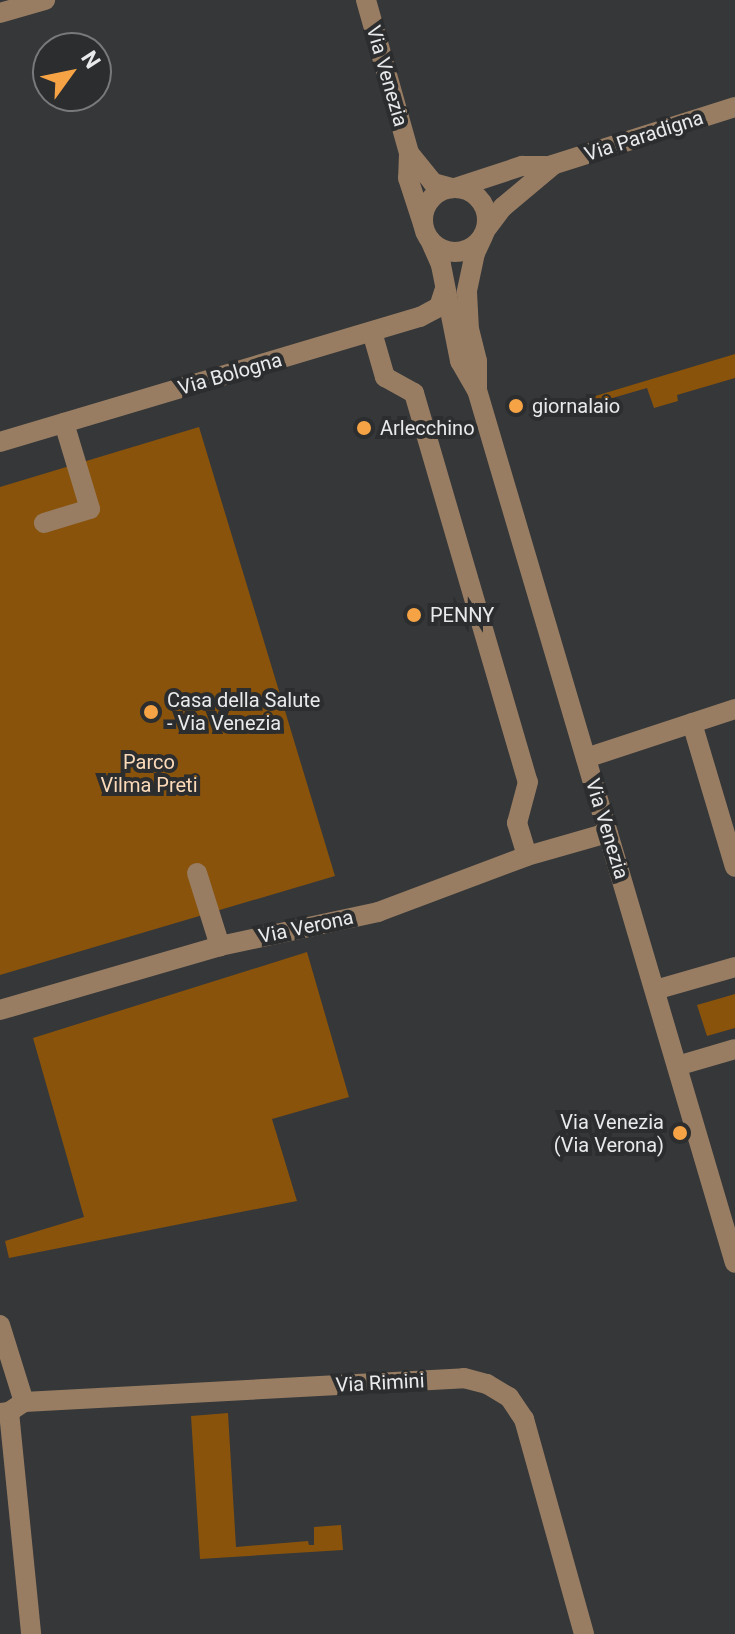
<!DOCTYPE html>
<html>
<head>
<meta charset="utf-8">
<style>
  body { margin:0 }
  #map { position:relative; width:735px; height:1634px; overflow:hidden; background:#353739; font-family:Roboto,sans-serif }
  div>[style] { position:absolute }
  .green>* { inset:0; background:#89530c }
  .minor>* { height:20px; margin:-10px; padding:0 10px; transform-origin:10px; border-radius:10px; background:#987d63 }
  .minor>.ring { margin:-10px; padding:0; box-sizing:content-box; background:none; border:20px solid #987d63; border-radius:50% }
  .dots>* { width:22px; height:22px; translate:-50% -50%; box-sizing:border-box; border:4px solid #2b2d2f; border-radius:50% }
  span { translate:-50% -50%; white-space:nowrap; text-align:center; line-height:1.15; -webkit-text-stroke:8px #2b2d2f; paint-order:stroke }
  .street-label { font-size:20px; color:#e9eaec }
  .poi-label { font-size:20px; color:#e9eaec }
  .left { translate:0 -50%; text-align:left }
  .right { translate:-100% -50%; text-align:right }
  .park-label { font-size:20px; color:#fbdab9 }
  .north { position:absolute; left:32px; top:32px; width:80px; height:80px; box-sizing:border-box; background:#2b2d2f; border:2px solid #77797b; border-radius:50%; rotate:57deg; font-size:22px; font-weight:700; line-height:32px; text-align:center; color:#e9eaec }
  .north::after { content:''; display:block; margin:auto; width:28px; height:36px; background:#f5a345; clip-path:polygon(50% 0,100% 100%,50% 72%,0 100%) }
</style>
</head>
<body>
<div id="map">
  <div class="green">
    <i style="clip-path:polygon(735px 354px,735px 378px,677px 395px,678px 401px,654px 408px,647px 388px,564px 412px,562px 406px)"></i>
    <i style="clip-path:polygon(199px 427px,335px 876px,0 975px,0 487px)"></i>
    <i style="clip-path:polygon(307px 952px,349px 1097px,272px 1119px,297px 1201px,9px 1258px,5px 1241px,84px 1217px,33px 1038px)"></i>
    <i style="clip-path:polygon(735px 994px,735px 1028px,707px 1036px,697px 1005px)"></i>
    <i style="clip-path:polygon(228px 1413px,236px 1547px,308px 1541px,309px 1545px,314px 1545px,314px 1527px,341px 1525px,343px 1550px,200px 1559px,191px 1416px)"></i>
  </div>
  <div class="minor">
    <i style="left:366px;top:0;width:159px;rotate:74.3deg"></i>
    <i style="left:409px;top:153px;width:25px;rotate:92deg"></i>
    <i style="left:408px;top:178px;width:48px;rotate:71.9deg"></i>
    <i style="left:0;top:13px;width:47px;rotate:-16.1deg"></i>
    <i style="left:409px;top:153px;width:38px;rotate:51deg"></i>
    <i style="left:433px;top:183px;width:20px;rotate:15deg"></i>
    <i class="ring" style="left:423px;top:188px;width:44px;height:44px"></i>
    <i style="left:455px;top:188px;width:71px;rotate:-18.2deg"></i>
    <i style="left:522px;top:166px;width:27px"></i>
    <i style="left:549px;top:166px;width:195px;rotate:-17.6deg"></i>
    <i style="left:487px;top:228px;width:26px;rotate:-53deg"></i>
    <i style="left:503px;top:207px;width:65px;rotate:-40deg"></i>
    <i style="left:483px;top:236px;width:19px;rotate:115deg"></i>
    <i style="left:475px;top:253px;width:40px;rotate:102deg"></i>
    <i style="left:467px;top:292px;width:37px;rotate:87deg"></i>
    <i style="left:469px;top:329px;width:33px;rotate:76deg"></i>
    <i style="left:477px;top:361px;width:29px;rotate:90deg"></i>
    <i style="left:477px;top:390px;width:910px;rotate:73.54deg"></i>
    <i style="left:430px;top:240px;width:27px;rotate:66deg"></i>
    <i style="left:441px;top:265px;width:98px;rotate:78.8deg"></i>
    <i style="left:460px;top:361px;width:34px;rotate:60deg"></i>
    <i style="left:372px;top:332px;width:47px;rotate:73.9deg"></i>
    <i style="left:385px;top:377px;width:33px;rotate:29deg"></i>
    <i style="left:414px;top:393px;width:405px;rotate:73.7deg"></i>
    <i style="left:528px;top:782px;width:42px;rotate:105deg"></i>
    <i style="left:517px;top:823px;width:34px;rotate:73deg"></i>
    <i style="left:0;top:442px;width:438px;rotate:-16.6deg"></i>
    <i style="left:420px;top:317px;width:21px;rotate:-28deg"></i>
    <i style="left:439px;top:307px;width:20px;rotate:-72deg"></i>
    <i style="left:44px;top:523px;width:48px;rotate:-16.9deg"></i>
    <i style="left:90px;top:509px;width:90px;rotate:-106.8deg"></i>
    <i style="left:692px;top:723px;width:150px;rotate:73.4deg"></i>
    <i style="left:586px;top:758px;width:157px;rotate:-18.2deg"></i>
    <i style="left:197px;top:873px;width:77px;rotate:72.5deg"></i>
    <i style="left:655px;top:990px;width:83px;rotate:-16deg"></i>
    <i style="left:0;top:1010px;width:229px;rotate:-16.2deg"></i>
    <i style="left:220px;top:946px;width:162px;rotate:-12.1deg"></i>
    <i style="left:378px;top:912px;width:159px;rotate:-20.6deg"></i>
    <i style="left:527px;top:856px;width:84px;rotate:-15.9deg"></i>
    <i style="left:677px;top:1066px;width:60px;rotate:-16.3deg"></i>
    <i style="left:0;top:1325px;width:81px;rotate:72.7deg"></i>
    <i style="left:9px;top:1412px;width:223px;rotate:84.3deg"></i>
    <i style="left:0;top:1413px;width:9px;rotate:-6deg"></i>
    <i style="left:9px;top:1412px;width:18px;rotate:-34deg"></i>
    <i style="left:24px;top:1402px;width:441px;rotate:-3.1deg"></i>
    <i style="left:464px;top:1378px;width:24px;rotate:15deg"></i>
    <i style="left:487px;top:1384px;width:26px;rotate:31deg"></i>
    <i style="left:509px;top:1397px;width:27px;rotate:56deg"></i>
    <i style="left:524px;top:1419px;width:223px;rotate:74.4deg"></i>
  </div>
  <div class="dots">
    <i style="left:516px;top:406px;background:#f5a345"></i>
    <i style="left:364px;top:428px;background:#f5a345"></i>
    <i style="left:414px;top:615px;background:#f5a345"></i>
    <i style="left:151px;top:712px;background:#f5a345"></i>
    <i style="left:680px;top:1133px;background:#f5a345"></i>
  </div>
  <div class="street-label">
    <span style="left:387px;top:76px;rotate:74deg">Via Venezia</span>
    <span style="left:644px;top:136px;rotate:-18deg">Via Paradigna</span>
    <span style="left:230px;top:374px;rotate:-16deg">Via Bologna</span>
    <span style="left:607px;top:829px;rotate:73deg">Via Venezia</span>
    <span style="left:306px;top:927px;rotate:-12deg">Via Verona</span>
    <span style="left:380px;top:1383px;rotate:-3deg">Via Rimini</span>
  </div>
  <div class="poi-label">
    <span class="left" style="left:532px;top:406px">giornalaio</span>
    <span class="left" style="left:380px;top:428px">Arlecchino</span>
    <span class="left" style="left:430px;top:615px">PENNY</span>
    <span class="left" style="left:167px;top:712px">Casa della Salute<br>- Via Venezia</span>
    <span class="right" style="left:664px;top:1134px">Via Venezia<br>(Via Verona)</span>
  </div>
  <div class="park-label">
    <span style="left:149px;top:774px">Parco<br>Vilma Preti</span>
  </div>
  <div class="north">N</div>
</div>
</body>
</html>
